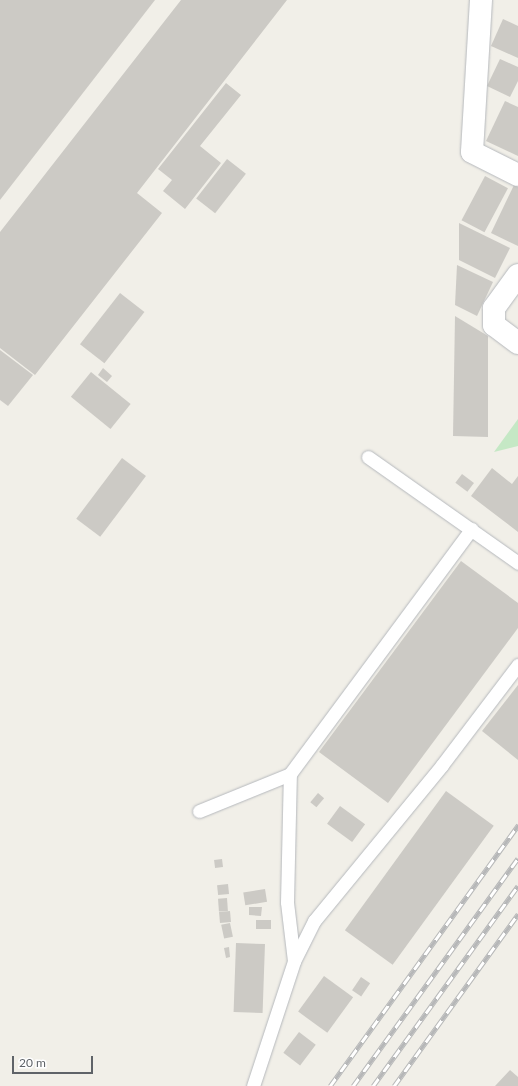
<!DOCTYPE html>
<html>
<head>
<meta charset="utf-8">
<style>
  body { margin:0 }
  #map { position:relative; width:518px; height:1086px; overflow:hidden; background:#f1efe8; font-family:Lato,sans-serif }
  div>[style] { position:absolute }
  .green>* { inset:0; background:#c5e8c5 }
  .building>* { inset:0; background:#cccac5; transform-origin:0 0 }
  .roads { filter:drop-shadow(0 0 1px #b5b8bc) drop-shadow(0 0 1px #b5b8bc) }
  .service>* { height:13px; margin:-6.5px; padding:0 6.5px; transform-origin:6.5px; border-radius:6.5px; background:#fff }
  .minor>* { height:22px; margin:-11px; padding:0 11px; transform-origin:11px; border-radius:11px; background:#fff }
  .rail>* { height:4.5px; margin-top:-2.25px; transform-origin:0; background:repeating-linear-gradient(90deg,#fff 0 9px,#b6b7b8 0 18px); box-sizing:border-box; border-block:1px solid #b6b7b8 }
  span { translate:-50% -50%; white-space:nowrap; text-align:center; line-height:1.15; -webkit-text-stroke:3.5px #fff; paint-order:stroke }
  .scale { position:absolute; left:12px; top:1056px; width:81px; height:18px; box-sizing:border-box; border:2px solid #5f6368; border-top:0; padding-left:5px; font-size:12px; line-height:14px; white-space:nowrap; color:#5f6368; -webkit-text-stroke:3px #fff; paint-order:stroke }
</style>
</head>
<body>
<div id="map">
  <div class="green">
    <i style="clip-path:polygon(518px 419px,518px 446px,494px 452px)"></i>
  </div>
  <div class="building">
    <i style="clip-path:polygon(0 0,155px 0,0 200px)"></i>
    <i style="clip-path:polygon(181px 0,287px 0,137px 193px,162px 213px,35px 375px,0 348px,0 232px)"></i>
    <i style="clip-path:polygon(503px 19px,518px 26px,518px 58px,491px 46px)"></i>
    <i style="clip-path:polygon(500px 59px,518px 67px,518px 81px,510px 97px,487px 86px)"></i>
    <i style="clip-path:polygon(226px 83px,241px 95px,200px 146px,221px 163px,185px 209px,163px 191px,172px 180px,158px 169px)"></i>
    <i style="clip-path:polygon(505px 101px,518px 107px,518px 156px,486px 141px)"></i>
    <i style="left:227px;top:159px;width:24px;height:50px;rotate:38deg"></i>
    <i style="left:485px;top:176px;width:26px;height:50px;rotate:28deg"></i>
    <i style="clip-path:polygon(514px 185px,518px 187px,518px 246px,491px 233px)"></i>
    <i style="clip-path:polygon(459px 223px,510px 248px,495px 278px,459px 260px)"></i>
    <i style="clip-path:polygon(457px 265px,493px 282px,477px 316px,455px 305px)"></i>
    <i style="left:120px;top:293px;width:31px;height:65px;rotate:38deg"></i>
    <i style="clip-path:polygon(455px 316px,488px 336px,488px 437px,453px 436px)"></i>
    <i style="clip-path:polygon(0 350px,33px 375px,8px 406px,0 400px)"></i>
    <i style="clip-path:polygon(103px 368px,112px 376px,107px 382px,98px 375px)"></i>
    <i style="left:91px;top:372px;width:51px;height:32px;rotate:39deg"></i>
    <i style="left:122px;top:458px;width:30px;height:76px;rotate:37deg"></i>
    <i style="clip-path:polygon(492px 468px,512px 484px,518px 476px,518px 532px,471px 496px)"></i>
    <i style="left:462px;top:474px;width:15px;height:11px;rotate:37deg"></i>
    <i style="clip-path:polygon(461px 561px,518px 603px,518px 628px,388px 803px,319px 752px)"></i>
    <i style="clip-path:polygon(518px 685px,518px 760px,482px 731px)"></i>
    <i style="left:446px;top:791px;width:59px;height:172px;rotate:36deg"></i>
    <i style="left:318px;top:793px;width:8px;height:12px;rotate:40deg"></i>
    <i style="left:340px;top:806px;width:31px;height:22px;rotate:36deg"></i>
    <i style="left:222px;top:859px;width:8px;height:8px;rotate:83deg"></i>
    <i style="left:228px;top:884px;width:10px;height:11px;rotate:84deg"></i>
    <i style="left:265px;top:889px;width:13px;height:22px;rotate:81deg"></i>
    <i style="left:227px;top:898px;width:13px;height:9px;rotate:86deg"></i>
    <i style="clip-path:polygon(249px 907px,262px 907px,261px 916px,249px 915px)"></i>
    <i style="left:230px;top:911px;width:11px;height:11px;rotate:85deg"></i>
    <i style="left:271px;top:920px;width:9px;height:15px;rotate:90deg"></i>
    <i style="left:230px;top:923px;width:14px;height:9px;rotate:78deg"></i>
    <i style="left:236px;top:943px;width:29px;height:69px;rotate:2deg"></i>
    <i style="clip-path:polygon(229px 947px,230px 957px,226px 958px,224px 948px)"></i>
    <i style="left:324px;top:976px;width:36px;height:44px;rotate:36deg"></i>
    <i style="left:361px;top:977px;width:11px;height:16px;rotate:34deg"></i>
    <i style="left:299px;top:1032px;width:21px;height:26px;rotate:37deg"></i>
    <i style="clip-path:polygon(510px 1070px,518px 1077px,518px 1086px,495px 1086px)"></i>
  </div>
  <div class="roads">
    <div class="service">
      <i style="left:368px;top:457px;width:184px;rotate:35.2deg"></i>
      <i style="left:199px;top:811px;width:98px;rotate:-22.1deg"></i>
      <i style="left:290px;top:774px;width:305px;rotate:-53.5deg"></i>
      <i style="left:294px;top:961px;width:45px;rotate:-63.4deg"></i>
      <i style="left:314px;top:921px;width:202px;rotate:-50.6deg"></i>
      <i style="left:442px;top:765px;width:126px;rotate:-52.8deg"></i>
      <i style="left:253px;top:1086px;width:132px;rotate:-71.8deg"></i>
      <i style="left:294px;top:961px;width:59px;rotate:-96.8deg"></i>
      <i style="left:287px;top:902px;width:128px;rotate:-88.7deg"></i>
    </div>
    <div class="minor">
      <i style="left:481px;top:0;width:152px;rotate:93.4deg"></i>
      <i style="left:472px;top:152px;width:51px;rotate:26.6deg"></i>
      <i style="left:518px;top:275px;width:41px;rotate:126deg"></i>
      <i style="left:494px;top:308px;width:17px;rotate:90deg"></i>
      <i style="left:494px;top:325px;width:30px;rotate:37deg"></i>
    </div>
  </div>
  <div class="rail">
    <i style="left:330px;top:1086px;width:322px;rotate:-54.2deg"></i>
    <i style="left:353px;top:1086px;width:281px;rotate:-54.1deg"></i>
    <i style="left:373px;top:1086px;width:247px;rotate:-54.1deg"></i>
    <i style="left:394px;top:1086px;width:212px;rotate:-54.2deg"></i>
  </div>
  <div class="scale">20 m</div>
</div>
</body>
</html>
